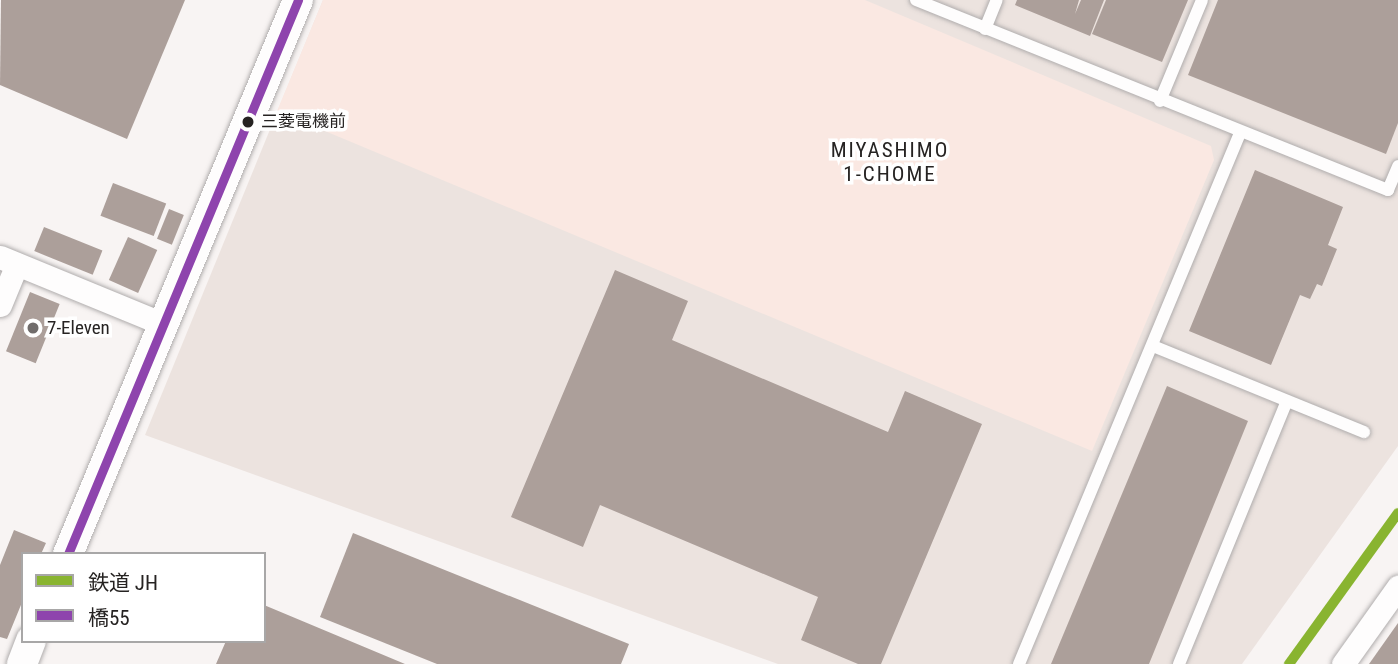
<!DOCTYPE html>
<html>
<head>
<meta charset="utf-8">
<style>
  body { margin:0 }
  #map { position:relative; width:1398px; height:664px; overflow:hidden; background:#f8f4f3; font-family:"Roboto Condensed","Noto Sans JP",sans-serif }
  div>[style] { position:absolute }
  .built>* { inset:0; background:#ece3df }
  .green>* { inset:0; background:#fae8e2 }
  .building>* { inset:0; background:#ac9f9a; transform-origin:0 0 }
  .roads { filter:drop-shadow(0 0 2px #b0adad) drop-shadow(0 0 2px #b0adad) }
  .service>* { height:12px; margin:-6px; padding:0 6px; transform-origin:6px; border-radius:6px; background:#fefdfd }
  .minor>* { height:23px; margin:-11.5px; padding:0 11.5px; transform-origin:11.5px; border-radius:11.5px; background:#fefdfd }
  .tertiary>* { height:30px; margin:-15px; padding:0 15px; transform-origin:15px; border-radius:15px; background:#fefdfd }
  .bus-1>* { height:9px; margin:-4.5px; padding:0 4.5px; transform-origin:4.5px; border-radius:4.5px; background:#8e44ad }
  .rail-1>* { height:10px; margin:-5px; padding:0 5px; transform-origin:5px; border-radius:5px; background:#89b430 }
  .dots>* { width:19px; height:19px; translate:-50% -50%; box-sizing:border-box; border:4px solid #fff; border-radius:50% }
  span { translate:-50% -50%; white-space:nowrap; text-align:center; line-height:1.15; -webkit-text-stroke:7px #fff; paint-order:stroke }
  .bus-label { font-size:17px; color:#262322 }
  .left { translate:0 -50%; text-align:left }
  .poi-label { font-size:19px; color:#262322 }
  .neighbourhood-label { font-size:21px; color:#262322; letter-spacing:2px }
  .legend { position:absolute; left:21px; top:552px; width:245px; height:91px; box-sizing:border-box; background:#fff; border:2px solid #a8a7a7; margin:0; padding:9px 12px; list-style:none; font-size:21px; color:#262322 }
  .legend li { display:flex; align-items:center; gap:14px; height:35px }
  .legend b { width:35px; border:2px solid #a8a7a7 }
</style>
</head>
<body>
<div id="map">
  <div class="built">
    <i style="clip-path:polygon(323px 0,1398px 0,1398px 446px,1242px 664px,778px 664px,145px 435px)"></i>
  </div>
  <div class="green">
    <i style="clip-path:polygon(323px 0,865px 0,1211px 146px,1214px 160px,1092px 451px,277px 111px)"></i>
  </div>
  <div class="building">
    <i style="clip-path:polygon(1px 0,185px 0,127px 139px,0 85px)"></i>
    <i style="clip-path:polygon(1017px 0,1079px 0,1075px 14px,1081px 0,1104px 0,1090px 36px,1015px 5px)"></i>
    <i style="clip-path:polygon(1106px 0,1188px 0,1162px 62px,1092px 34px)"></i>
    <i style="clip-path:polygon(1218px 0,1398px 0,1398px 123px,1386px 154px,1188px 75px)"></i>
    <i style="clip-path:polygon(1255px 170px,1343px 207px,1328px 245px,1337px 249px,1322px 286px,1317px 284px,1310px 299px,1300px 295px,1271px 365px,1189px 331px)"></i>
    <i style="left:113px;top:183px;width:57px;height:35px;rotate:21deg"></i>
    <i style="left:169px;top:209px;width:16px;height:32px;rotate:22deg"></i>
    <i style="left:44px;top:227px;width:63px;height:26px;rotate:22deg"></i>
    <i style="left:128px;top:237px;width:32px;height:47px;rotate:24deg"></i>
    <i style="clip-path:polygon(615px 270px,688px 301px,672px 340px,888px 432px,905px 391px,982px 424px,881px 664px,858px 664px,801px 640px,818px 597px,600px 505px,583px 547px,511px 517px)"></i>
    <i style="left:30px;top:292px;width:32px;height:64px;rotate:22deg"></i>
    <i style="clip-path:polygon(1167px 386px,1248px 421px,1149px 664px,1051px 664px)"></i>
    <i style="clip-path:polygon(14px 530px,46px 543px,41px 554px,23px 554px,23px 600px,7px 639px,0 637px,0 565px)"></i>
    <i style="clip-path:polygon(353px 533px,629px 644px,621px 664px,437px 664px,320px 617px)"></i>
    <i style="clip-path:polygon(264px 605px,405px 664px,216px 664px,226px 641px,264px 641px)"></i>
    <i style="clip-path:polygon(1398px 623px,1398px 664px,1369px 664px)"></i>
  </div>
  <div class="roads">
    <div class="service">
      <i style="left:916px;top:0;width:509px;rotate:21.93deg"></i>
      <i style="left:1388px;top:190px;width:26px;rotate:-67deg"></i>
      <i style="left:985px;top:29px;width:31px;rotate:-68deg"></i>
      <i style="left:1160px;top:101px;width:109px;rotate:-67.4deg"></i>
      <i style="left:1153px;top:346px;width:228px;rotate:22.2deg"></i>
      <i style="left:1019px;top:664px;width:575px;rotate:-67.4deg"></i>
      <i style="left:1179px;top:664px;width:284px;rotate:-67.7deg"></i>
    </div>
    <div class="minor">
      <i style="left:0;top:257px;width:176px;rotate:22.3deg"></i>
      <i style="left:0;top:305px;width:44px;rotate:-67.5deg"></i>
      <i style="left:1343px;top:664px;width:95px;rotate:-54.5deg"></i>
    </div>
    <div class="tertiary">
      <i style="left:68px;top:554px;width:600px;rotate:-67.45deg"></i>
      <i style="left:22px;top:664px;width:25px;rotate:-69deg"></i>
    </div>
  </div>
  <div class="bus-1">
    <i style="left:68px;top:554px;width:600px;rotate:-67.45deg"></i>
  </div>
  <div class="rail-1">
    <i style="left:1289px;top:664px;width:186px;rotate:-54.2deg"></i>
  </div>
  <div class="dots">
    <i style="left:248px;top:122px;background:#262322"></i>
    <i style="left:33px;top:328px;background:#706c6b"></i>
  </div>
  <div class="bus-label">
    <span class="left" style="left:261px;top:122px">三菱電機前</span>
  </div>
  <div class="poi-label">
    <span class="left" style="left:47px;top:328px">7-Eleven</span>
  </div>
  <div class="neighbourhood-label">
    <span style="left:890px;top:162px">MIYASHIMO<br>1-CHOME</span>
  </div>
  <ul class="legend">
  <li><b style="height:9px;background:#89b430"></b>鉄道 JH</li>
  <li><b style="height:9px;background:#8e44ad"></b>橋55</li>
  </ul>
</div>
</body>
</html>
